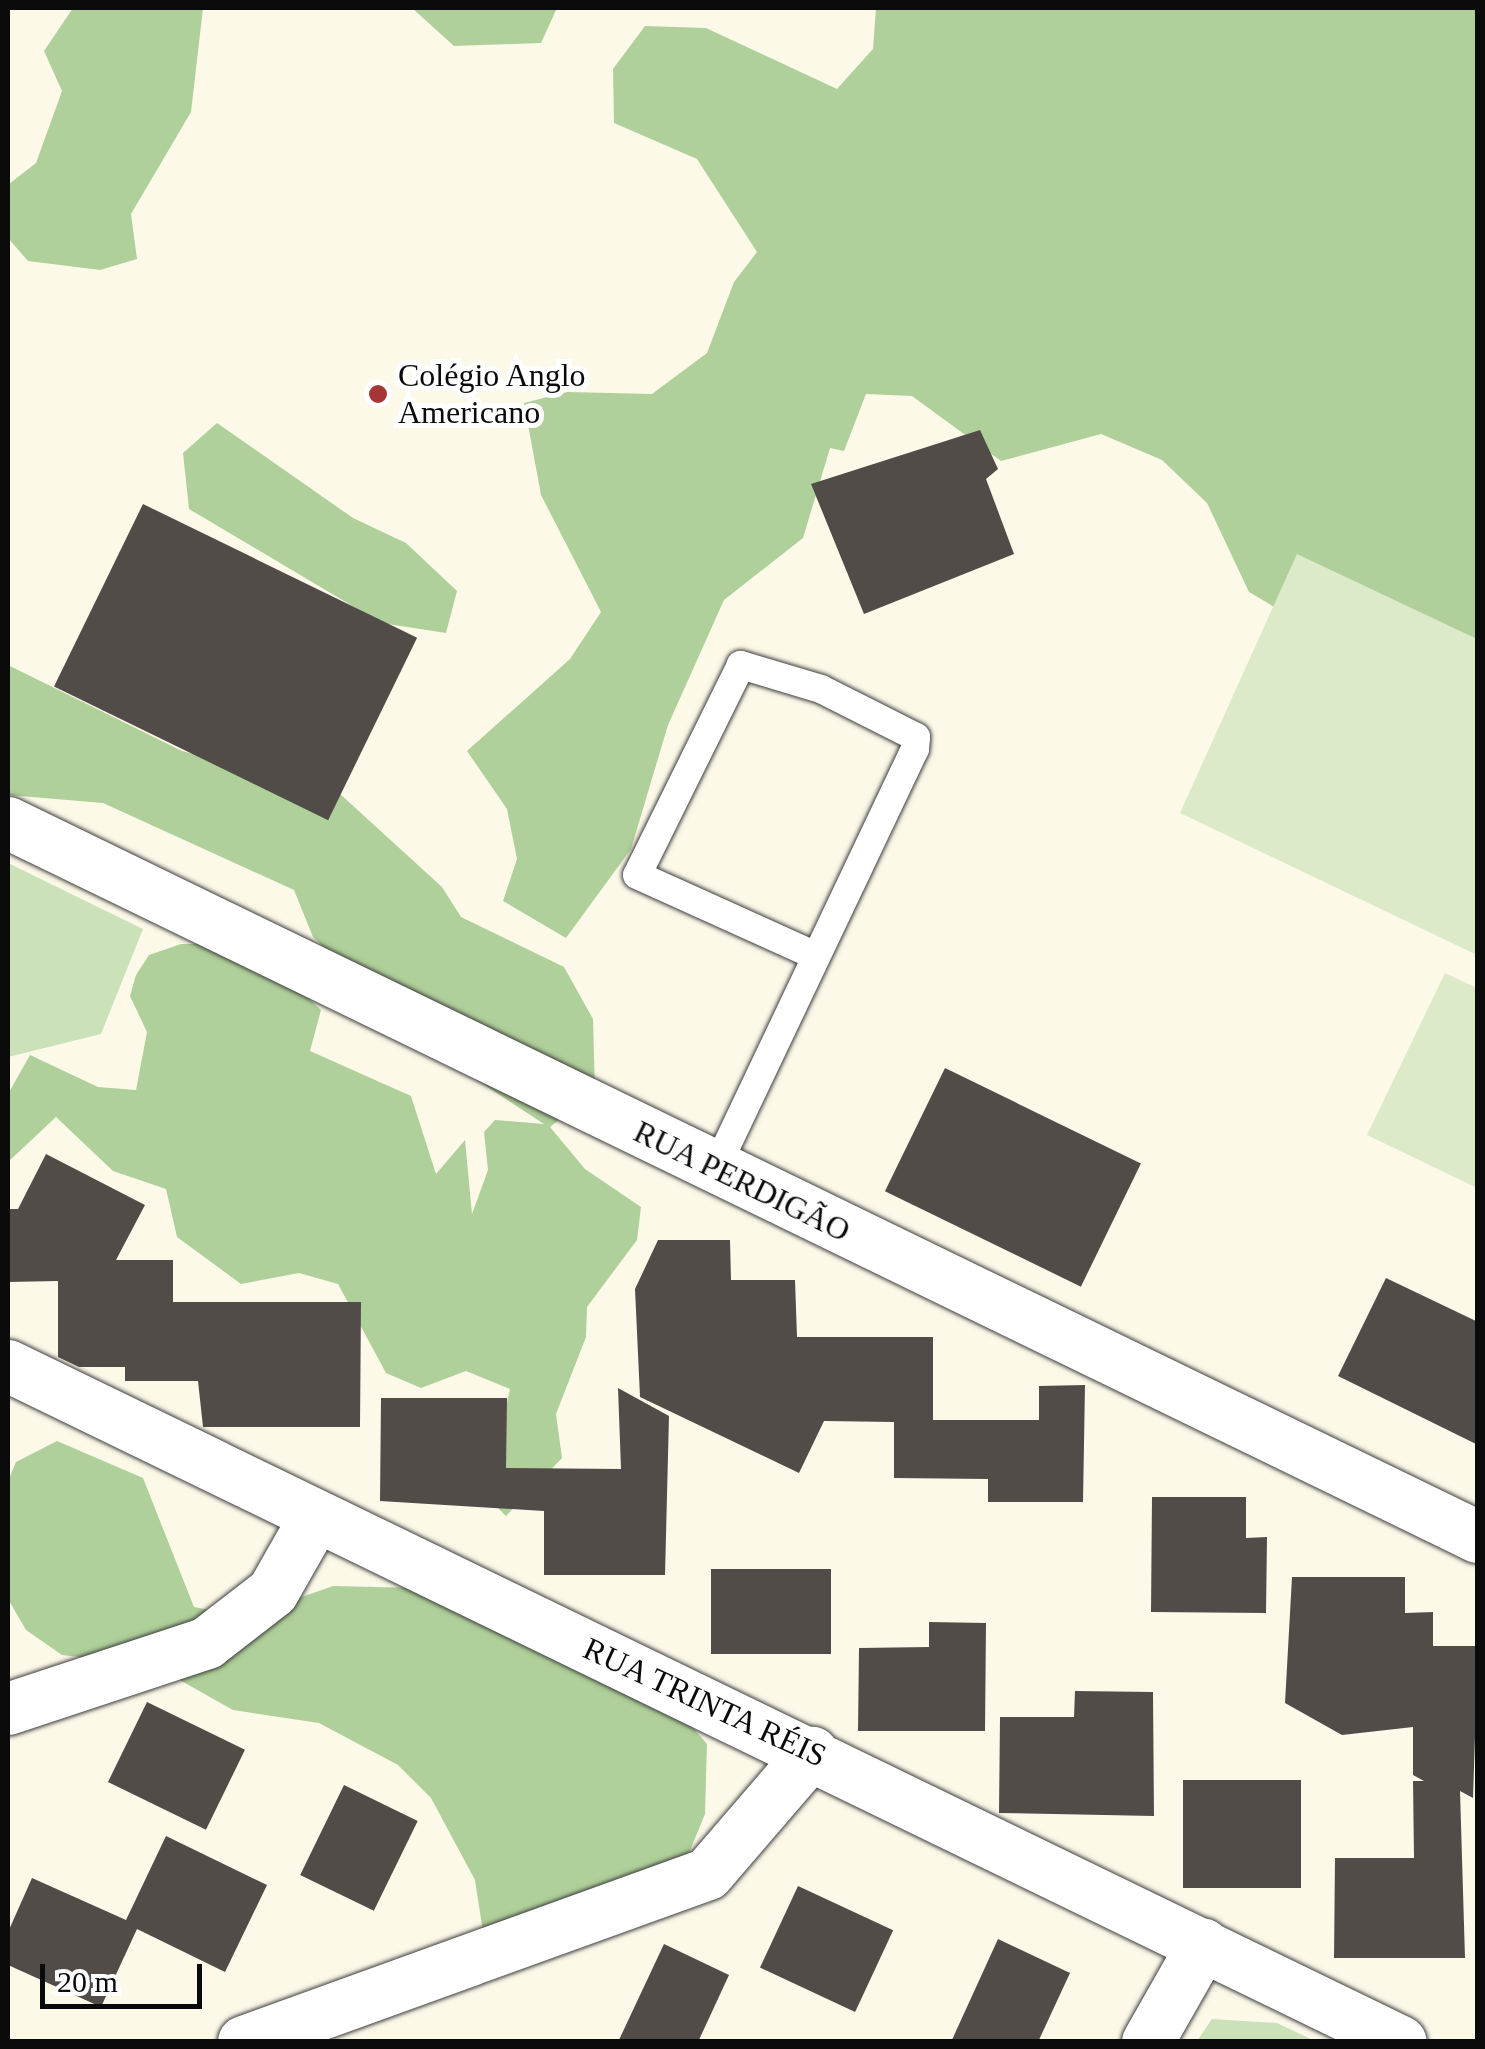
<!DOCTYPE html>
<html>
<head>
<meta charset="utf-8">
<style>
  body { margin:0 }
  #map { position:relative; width:1485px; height:2049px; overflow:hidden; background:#fcf9e9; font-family:"Times New Roman",serif }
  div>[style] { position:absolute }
  .green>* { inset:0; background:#cbe1b8 }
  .forest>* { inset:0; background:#afd09a }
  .pitch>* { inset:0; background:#dceac9 }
  .building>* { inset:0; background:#514c48; transform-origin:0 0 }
  .roads { filter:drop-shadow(0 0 2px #3d3d3d) drop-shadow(0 0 2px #3d3d3d) }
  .service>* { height:28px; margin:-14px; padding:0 14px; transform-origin:14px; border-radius:14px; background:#fff }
  .minor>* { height:52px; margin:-26px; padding:0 26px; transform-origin:26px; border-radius:26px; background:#fff }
  .dots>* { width:28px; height:28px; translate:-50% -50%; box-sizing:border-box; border:5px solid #fff; border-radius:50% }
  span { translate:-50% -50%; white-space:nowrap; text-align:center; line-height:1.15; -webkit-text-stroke:10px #fff; paint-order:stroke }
  .poi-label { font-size:32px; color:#0a0a0a }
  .left { translate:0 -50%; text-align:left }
  .street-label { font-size:32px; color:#0a0a0a }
  .frame { position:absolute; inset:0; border:10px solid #0a0a0a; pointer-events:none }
  .scale { position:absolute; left:40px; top:1964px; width:162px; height:45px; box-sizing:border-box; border:5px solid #0a0a0a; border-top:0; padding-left:12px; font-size:30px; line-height:35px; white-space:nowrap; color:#0a0a0a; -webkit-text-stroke:8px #fff; paint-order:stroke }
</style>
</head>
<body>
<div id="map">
  <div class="green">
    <i style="clip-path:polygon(8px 863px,143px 929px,101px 1034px,8px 1057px)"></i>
    <i style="clip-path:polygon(1212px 2019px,1277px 2023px,1315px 2041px,1197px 2041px)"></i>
  </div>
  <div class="forest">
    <i style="clip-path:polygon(73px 8px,203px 8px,191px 112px,131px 214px,137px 259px,100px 270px,28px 261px,8px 238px,9px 184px,36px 163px,62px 91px,44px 51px)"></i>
    <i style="clip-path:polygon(412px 8px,557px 8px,541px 43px,454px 46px)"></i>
    <i style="clip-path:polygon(876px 8px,1477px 8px,1477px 678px,1344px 648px,1249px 592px,1207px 503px,1162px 460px,1101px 434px,1001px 461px,912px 396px,866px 394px,844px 451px,830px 448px,803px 538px,724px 600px,668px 725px,631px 849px,566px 938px,503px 901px,517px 859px,507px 809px,467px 751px,570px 659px,601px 612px,541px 495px,524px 403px,567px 392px,652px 394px,707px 353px,734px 282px,757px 252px,697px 159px,614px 123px,613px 69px,645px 26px,706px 28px,837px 89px,873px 49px)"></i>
    <i style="clip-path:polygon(217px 423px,353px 518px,406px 543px,457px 591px,446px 633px,381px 623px,189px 509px,183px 453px)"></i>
    <i style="clip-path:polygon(8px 665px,182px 751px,339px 793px,442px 887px,461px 917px,564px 967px,593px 1019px,595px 1092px,550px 1127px,585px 1169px,641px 1207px,637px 1240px,587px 1307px,586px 1337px,556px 1414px,562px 1458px,506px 1516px,496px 1506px,496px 1453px,510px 1389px,466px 1371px,421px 1388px,386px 1373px,338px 1284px,299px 1273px,241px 1284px,177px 1237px,166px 1189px,113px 1171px,56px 1117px,8px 1162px,8px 1094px,30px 1055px,98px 1087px,136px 1090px,147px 1032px,130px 996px,136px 975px,149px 955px,181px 944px,231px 944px,291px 982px,321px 1010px,310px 1051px,411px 1096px,436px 1174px,465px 1140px,472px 1214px,488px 1170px,484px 1132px,495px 1120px,544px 1124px,438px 1055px,313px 937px,294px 890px,103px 803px,8px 795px)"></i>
    <i style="clip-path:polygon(57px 1441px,143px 1478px,194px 1607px,245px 1617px,333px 1586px,418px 1588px,658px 1687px,707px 1744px,705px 1814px,689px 1853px,483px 1932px,475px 1880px,431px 1798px,398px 1765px,319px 1723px,233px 1710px,153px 1665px,62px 1655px,26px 1630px,8px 1599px,8px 1481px,16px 1462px)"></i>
  </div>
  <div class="pitch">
    <i style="clip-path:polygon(1297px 554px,1477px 639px,1477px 955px,1180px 813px)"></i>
    <i style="clip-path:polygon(1445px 973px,1477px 988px,1477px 1188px,1367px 1135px)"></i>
  </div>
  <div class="building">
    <i style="clip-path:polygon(980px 430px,998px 469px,986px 479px,1014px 554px,864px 614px,811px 484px)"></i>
    <i style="left:143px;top:504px;width:305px;height:203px;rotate:26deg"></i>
    <i style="left:945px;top:1068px;width:218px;height:137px;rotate:26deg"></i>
    <i style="clip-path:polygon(46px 1154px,145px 1205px,116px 1260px,173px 1260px,173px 1302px,361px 1302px,360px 1427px,203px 1427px,198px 1381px,125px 1381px,125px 1367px,79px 1367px,58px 1357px,58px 1281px,8px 1282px,8px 1209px,18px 1209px)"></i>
    <i style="clip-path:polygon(658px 1240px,730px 1240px,731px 1280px,795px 1280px,797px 1337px,933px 1337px,933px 1420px,1039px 1420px,1039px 1386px,1085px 1385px,1083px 1502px,988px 1502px,988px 1479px,894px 1478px,894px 1422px,824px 1421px,799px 1473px,640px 1397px,635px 1289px)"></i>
    <i style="clip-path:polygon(1386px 1278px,1478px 1322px,1478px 1445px,1338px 1376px)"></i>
    <i style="clip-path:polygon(618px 1388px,669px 1416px,665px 1575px,544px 1575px,544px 1511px,380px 1501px,381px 1398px,507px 1398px,506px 1468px,621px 1469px)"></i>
    <i style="clip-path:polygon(1152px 1497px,1246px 1497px,1246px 1538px,1267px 1537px,1266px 1613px,1151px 1612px)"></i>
    <i style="left:711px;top:1569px;width:120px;height:85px"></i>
    <i style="clip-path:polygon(1292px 1577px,1405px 1577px,1405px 1613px,1433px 1612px,1433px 1646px,1478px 1646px,1473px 1798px,1460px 1791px,1465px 1958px,1334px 1958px,1335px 1858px,1414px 1858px,1413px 1781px,1424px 1781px,1413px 1775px,1413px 1727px,1342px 1735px,1285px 1703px)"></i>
    <i style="clip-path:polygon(929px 1622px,986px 1623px,985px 1731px,858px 1731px,859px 1648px,929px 1647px)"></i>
    <i style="clip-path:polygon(1075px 1691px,1153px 1692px,1154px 1816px,999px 1813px,1000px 1717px,1074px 1717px)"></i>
    <i style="left:147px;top:1702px;width:109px;height:89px;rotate:26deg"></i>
    <i style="left:1183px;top:1780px;width:118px;height:108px"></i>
    <i style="left:344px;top:1785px;width:82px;height:100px;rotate:26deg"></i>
    <i style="clip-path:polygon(166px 1836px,267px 1885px,225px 1972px,137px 1929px,101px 2007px,8px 1965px,8px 1932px,32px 1878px,126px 1920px)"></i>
    <i style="left:798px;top:1886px;width:105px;height:90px;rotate:25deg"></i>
    <i style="clip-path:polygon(998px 1939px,1070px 1973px,1038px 2042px,951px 2042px)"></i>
    <i style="clip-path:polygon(664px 1944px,729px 1975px,698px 2042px,618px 2042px)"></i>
  </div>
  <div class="roads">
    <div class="service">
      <i style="left:716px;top:1168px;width:464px;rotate:-64.6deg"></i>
      <i style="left:915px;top:749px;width:12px;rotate:-85deg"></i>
      <i style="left:916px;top:737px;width:106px;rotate:-153.2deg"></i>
      <i style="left:821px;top:689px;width:84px;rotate:-163.3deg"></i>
      <i style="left:741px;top:665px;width:234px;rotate:116.3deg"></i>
      <i style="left:637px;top:875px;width:196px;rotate:24.3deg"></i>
    </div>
    <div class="minor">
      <i style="left:8px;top:823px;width:1634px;rotate:25.91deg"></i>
      <i style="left:8px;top:1366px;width:1548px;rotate:25.89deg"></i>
      <i style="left:8px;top:1709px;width:210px;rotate:-18.3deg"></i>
      <i style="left:207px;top:1643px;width:83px;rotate:-37.7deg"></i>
      <i style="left:273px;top:1592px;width:85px;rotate:-60.4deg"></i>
      <i style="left:244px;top:2042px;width:493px;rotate:-19.9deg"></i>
      <i style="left:708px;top:1874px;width:160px;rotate:-49.3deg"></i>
      <i style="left:1148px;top:2042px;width:112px;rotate:-60.4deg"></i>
    </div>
  </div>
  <div class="dots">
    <i style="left:378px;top:394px;background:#a63636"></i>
  </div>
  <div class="poi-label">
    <span class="left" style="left:398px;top:394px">Colégio Anglo<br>Americano</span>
  </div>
  <div class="street-label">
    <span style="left:742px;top:1181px;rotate:26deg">RUA PERDIGÃO</span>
    <span style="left:705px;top:1702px;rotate:25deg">RUA TRINTA RÉIS</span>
  </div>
  <div class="frame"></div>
  <div class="scale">20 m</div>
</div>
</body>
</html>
